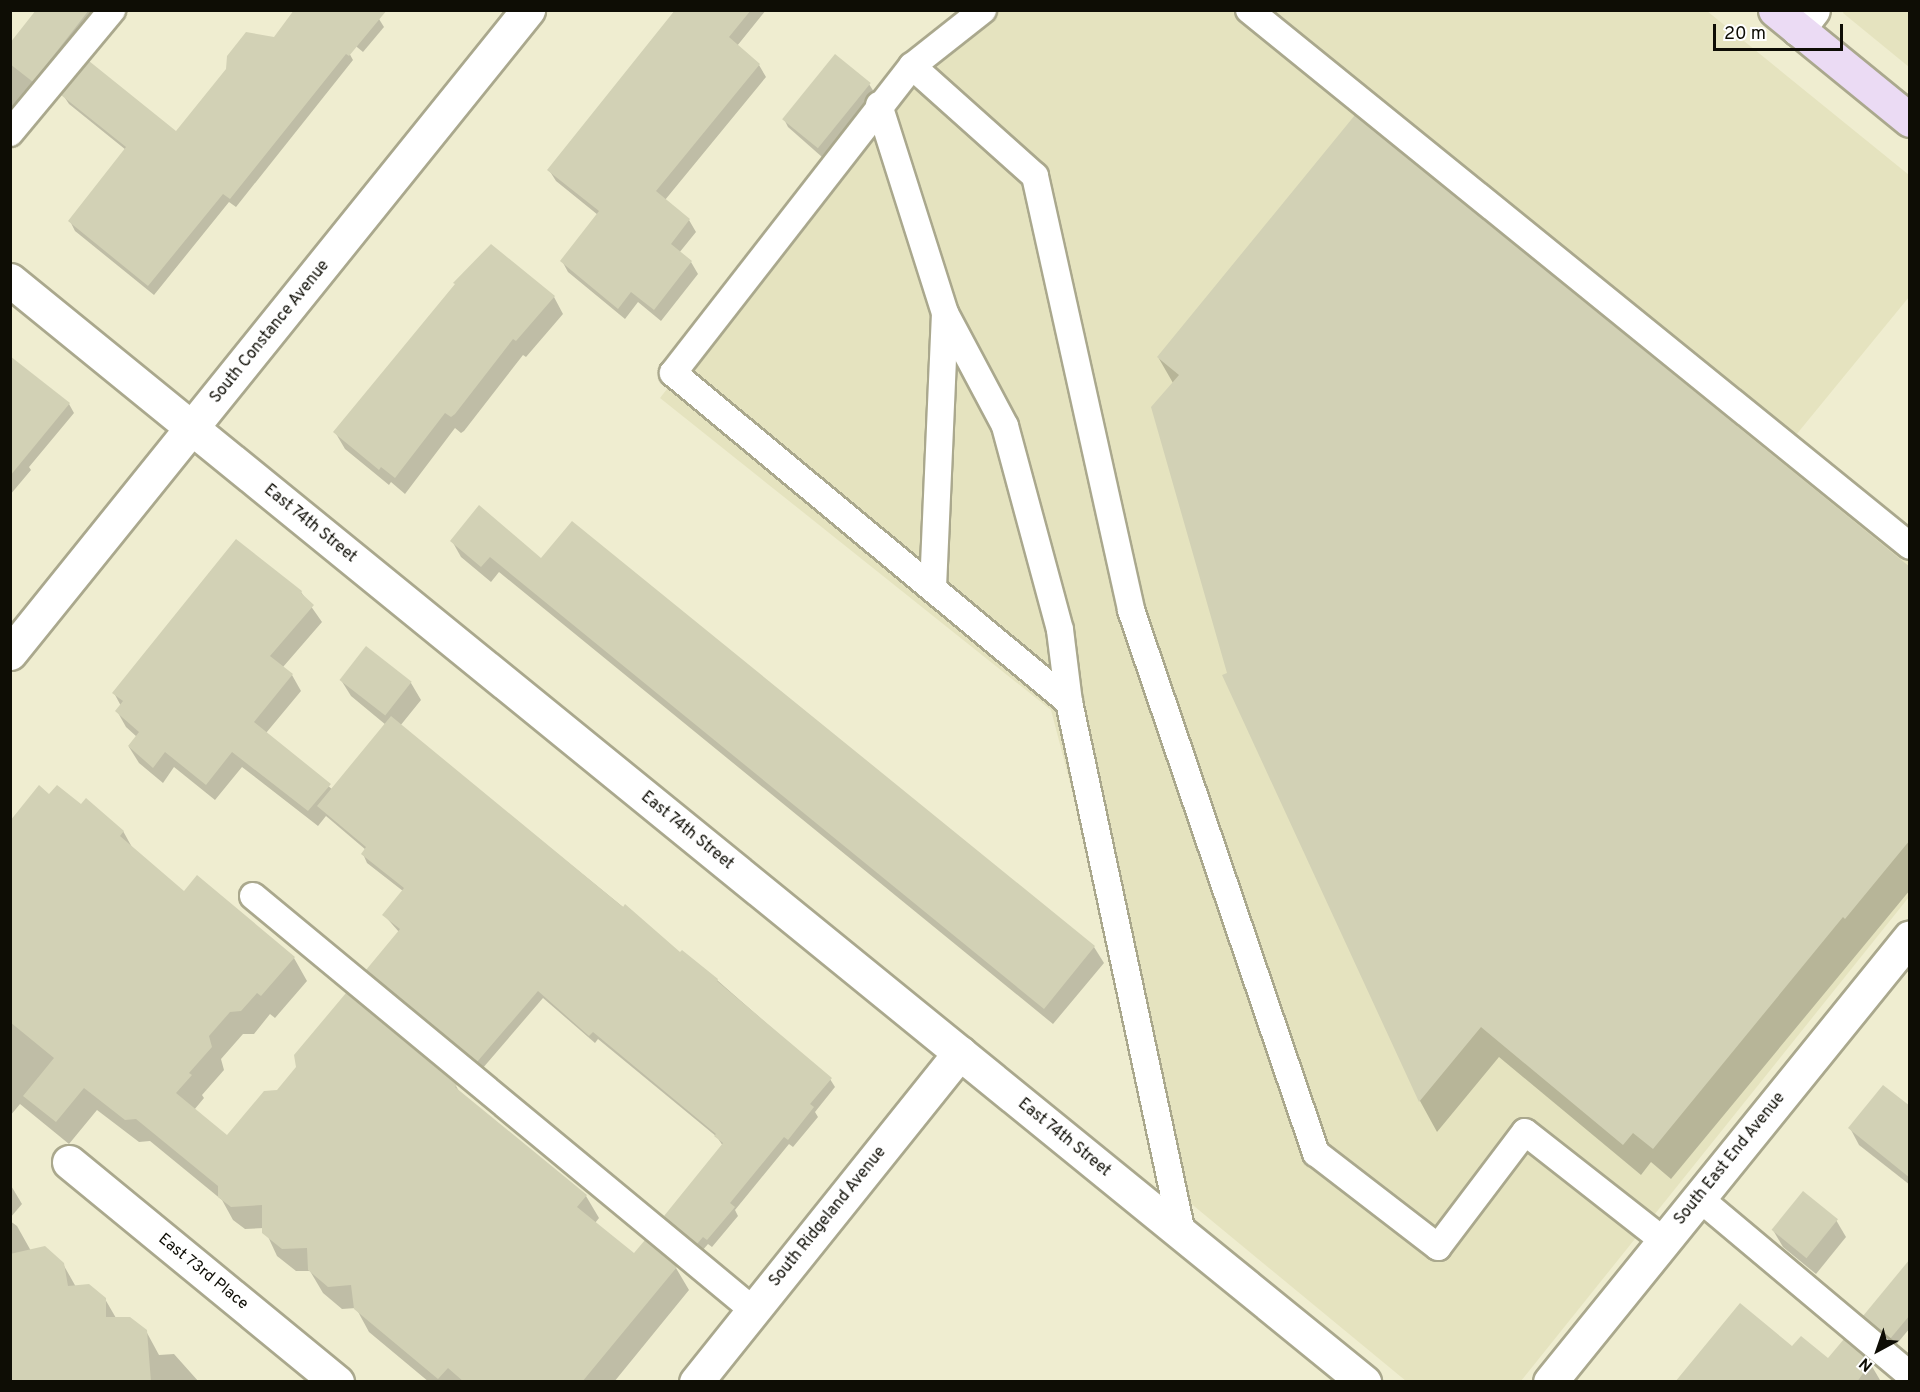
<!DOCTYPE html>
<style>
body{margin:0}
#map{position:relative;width:1920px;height:1392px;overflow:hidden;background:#efedd0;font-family:Overpass,sans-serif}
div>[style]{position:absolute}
.built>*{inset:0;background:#e5e3bf}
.shadow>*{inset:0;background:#0003}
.building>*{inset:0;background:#d2d1b5;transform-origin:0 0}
.roads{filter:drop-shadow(2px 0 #aaa88d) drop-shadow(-2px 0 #aaa88d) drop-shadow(0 2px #aaa88d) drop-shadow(0 -2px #aaa88d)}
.lane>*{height:26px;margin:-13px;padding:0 13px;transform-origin:13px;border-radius:13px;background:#fff}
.street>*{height:33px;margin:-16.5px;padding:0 16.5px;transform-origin:16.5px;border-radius:16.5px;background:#fff}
.secondary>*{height:33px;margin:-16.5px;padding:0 16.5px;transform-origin:16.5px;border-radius:16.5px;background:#ebdbf4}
span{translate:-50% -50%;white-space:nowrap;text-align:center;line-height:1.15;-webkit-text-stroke:4.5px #fff;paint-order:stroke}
.street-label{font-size:16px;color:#0e0d05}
.frame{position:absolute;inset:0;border:12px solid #0e0d05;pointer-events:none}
.north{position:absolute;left:1848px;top:1320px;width:60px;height:60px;-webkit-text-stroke:4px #fff;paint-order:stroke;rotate:220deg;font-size:16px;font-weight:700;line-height:24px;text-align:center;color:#0e0d05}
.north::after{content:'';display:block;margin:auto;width:21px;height:27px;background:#0e0d05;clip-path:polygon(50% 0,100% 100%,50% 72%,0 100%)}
.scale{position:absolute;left:1713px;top:24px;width:130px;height:27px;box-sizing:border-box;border:3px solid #0e0d05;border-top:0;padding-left:8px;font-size:18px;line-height:21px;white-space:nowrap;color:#0e0d05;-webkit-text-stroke:4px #fff;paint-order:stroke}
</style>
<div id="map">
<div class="built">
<div style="clip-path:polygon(962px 11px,1707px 11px,1909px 175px,1909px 297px,1787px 446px,1909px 546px,1909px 897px,1521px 1381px,1406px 1381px,1177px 1192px,1051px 710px,660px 398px)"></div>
<div style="clip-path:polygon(1844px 11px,1909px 11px,1909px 67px,1843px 13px)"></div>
</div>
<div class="shadow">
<div style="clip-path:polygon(38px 10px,99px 10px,10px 125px,10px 45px)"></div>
<div style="clip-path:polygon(312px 10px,379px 19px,384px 27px,363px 52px)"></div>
<div style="clip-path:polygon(676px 10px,766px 10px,737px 46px,759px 65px,766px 77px,665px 200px,689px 220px,696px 232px,679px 253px,691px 262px,698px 274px,661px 321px,638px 302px,625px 319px,568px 272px,562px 261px,598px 215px,556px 181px,549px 170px)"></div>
<div style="clip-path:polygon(348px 51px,353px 60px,236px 207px,229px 202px,154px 295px,75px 231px,70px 221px,126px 150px,69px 104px,63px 95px,176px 133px)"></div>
<div style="clip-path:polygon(869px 84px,874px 92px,822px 157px,788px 127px,784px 119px)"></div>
<div style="clip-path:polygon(456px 285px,554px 297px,563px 314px,526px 357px,523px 355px,464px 431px,461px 433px,455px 428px,405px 494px,391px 482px,389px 485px,345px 449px,335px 432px)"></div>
<div style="clip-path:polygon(1158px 357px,1910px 568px,1910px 890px,1671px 1179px,1651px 1162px,1641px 1175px,1499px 1057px,1437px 1132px,1420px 1101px,1224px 676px,1229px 674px,1173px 383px)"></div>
<div style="clip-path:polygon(10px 362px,69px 404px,74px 413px,29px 467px,31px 470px,10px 495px)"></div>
<div style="clip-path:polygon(452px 541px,542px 560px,1094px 947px,1104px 963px,1053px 1024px,499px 572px,491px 582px,461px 557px)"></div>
<div style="clip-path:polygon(301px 592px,322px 622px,283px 667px,292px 675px,301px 691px,266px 733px,333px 790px,386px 725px,351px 696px,341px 680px,366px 649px,411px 683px,421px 700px,400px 726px,681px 954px,717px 980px,830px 1079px,835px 1087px,815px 1112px,818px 1117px,793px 1147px,789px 1144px,735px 1210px,738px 1216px,712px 1247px,708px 1244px,702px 1251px,670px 1225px,665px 1217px,723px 1146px,717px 1137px,598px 1039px,595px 1043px,543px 998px,482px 1069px,372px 978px,368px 970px,399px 932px,384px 915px,403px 891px,367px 863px,363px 854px,366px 850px,326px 816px,318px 826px,242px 767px,215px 800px,174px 767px,163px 783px,139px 763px,129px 747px,137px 737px,126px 727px,117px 711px,121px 706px,114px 693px)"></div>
<div style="clip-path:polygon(50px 796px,82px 806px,123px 831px,133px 849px,184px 893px,198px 877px,294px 958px,307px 981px,275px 1018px,270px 1014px,254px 1034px,243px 1034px,221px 1059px,224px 1070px,202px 1095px,204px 1098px,194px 1110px,227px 1138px,456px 1086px,461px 1095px,586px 1196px,599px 1218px,595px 1223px,634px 1255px,645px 1242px,676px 1268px,689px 1290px,614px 1382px,429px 1382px,369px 1332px,356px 1308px,342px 1309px,323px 1293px,310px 1271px,296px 1271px,277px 1256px,264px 1228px,245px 1229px,233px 1220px,222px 1200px,150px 1141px,139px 1142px,97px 1110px,69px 1144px,20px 1104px,10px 1116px,10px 823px)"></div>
<div style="clip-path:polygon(1910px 1108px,1910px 1185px,1859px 1145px,1850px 1128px)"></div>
<div style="clip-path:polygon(10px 1184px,22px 1204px,10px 1218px)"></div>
<div style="clip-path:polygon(1836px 1220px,1846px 1237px,1816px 1274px,1783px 1247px,1773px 1230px)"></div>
<div style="clip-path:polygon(10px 1221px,17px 1226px,31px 1251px,63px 1264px,76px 1287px,105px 1299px,116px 1318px,146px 1331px,159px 1355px,174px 1354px,199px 1382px,10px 1382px)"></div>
<div style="clip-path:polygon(1910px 1284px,1910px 1328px,1895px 1346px,1869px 1324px,1865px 1316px)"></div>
<div style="clip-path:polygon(1793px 1348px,1828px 1360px,1870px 1363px,1880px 1380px,1677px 1382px)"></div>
</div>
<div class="building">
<div style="clip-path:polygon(36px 10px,89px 10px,33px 82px,10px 64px,10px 43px)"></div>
<div style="clip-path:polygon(294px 10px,387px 10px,349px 56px,346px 54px,230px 199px,223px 194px,148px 286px,68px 221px,126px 147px,61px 95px,89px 61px,176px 131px,226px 69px,227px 56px,246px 32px,274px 37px)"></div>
<div style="clip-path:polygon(675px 10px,751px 10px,729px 37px,760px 64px,656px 191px,690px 219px,671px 244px,692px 261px,654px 310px,631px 292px,618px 309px,560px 261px,599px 211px,547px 170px)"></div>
<div style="left:835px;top:54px;width:46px;height:84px;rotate:39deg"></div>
<div style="clip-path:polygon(1355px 115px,1910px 567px,1910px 840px,1845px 919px,1843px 917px,1653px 1149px,1633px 1133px,1623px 1145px,1481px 1027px,1419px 1102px,1222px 675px,1227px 673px,1151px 407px,1179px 375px,1157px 357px)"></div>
<div style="clip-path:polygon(491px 244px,555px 296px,516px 341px,513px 339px,455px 414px,451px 417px,445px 413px,395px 478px,381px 467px,379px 470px,333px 432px,455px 284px,453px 283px)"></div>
<div style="clip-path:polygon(10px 356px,70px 403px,10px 476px)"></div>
<div style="clip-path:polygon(479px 505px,541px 558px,572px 521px,1095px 946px,1044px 1009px,490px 557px,481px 567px,450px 541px)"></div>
<div style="clip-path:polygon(236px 539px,302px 591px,301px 593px,314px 605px,270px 656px,293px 674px,254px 722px,331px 784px,308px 811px,232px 752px,206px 785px,165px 752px,153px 768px,128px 746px,139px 732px,115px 711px,123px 701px,112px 693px)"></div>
<div style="left:366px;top:646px;width:58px;height:43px;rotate:38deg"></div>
<div style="clip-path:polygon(391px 716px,623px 907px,625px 904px,680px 952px,682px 950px,718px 979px,717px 981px,832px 1078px,810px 1104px,814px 1107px,788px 1140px,784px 1137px,730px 1203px,735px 1207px,707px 1240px,703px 1237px,697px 1244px,664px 1216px,723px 1143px,714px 1136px,716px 1134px,593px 1032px,589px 1036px,538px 991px,477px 1062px,366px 970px,400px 929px,382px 915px,404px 888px,361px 854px,366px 847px,317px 806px)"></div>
<div style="clip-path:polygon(39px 785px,49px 794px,57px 785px,81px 804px,86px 798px,124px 831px,120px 836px,184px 891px,197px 875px,295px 957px,261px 996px,257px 993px,241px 1011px,230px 1012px,209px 1036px,212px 1047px,189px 1073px,192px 1075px,176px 1093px,227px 1135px,264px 1091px,277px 1090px,296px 1067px,294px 1055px,346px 993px,457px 1085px,455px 1087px,587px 1195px,577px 1207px,634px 1253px,645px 1240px,677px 1267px,582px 1382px,464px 1382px,448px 1368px,438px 1379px,354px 1309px,351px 1285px,328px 1287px,308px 1270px,307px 1248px,282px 1249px,262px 1233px,262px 1205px,231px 1207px,218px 1197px,218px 1186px,136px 1119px,125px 1120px,84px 1088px,56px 1122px,23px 1096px,54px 1058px,10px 1022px,10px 821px)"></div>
<div style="clip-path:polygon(1883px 1085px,1910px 1106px,1910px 1178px,1848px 1128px)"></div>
<div style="left:1803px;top:1191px;width:45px;height:50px;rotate:39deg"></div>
<div style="clip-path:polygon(45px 1246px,64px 1263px,68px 1286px,89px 1284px,106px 1298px,106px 1317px,130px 1317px,147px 1330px,151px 1382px,10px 1382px,10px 1254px)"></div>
<div style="clip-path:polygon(1910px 1259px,1910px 1315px,1890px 1339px,1863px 1316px)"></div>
<div style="clip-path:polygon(1740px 1303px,1792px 1346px,1801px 1336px,1828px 1358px,1844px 1339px,1871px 1362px,1857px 1382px,1675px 1382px)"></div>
</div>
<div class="roads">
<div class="lane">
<div style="left:983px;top:10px;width:90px;rotate:141.7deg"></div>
<div style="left:912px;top:66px;width:389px;rotate:127.9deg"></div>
<div style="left:673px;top:373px;width:515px;rotate:39.72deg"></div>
<div style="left:1249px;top:10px;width:851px;rotate:39.04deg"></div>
<div style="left:912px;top:66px;width:165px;rotate:41.8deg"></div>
<div style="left:1035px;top:176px;width:444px;rotate:77.5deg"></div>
<div style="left:1131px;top:610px;width:574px;rotate:71.19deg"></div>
<div style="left:1316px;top:1153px;width:154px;rotate:37.6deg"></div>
<div style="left:1438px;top:1247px;width:144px;rotate:-52.9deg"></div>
<div style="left:1525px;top:1132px;width:177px;rotate:38.1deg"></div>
<div style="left:879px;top:105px;width:218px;rotate:72.4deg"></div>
<div style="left:945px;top:313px;width:276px;rotate:92.5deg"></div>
<div style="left:10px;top:133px;width:160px;rotate:-50.3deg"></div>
<div style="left:945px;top:313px;width:128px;rotate:62deg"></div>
<div style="left:1005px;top:426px;width:211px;rotate:74.9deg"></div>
<div style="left:1060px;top:630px;width:73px;rotate:82.9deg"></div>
<div style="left:1069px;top:702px;width:543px;rotate:77.99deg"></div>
<div style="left:253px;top:896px;width:649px;rotate:39.62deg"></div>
<div style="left:1699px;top:1198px;width:275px;rotate:40deg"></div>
</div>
<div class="street">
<div style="left:1798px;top:29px;width:24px;rotate:-52deg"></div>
<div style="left:10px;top:280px;width:1746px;rotate:39.14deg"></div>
<div style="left:10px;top:653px;width:826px;rotate:-51.15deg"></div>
<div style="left:69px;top:1162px;width:347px;rotate:39.4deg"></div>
<div style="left:696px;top:1382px;width:422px;rotate:-51.3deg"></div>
<div style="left:1550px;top:1382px;width:572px;rotate:-51.03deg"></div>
</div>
<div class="secondary">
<div style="left:1775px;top:10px;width:174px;rotate:39.2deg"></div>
</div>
</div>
<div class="street-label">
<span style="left:270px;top:332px;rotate:-51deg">South Constance Avenue</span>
<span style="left:310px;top:524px;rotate:39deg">East 74th Street</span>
<span style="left:687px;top:831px;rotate:39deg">East 74th Street</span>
<span style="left:1064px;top:1138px;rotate:39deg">East 74th Street</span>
<span style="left:1730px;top:1159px;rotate:-51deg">South East End Avenue</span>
<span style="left:828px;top:1217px;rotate:-51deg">South Ridgeland Avenue</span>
<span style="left:203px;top:1272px;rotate:39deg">East 73rd Place</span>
</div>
<div class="frame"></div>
<div class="north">N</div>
<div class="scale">20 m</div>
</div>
